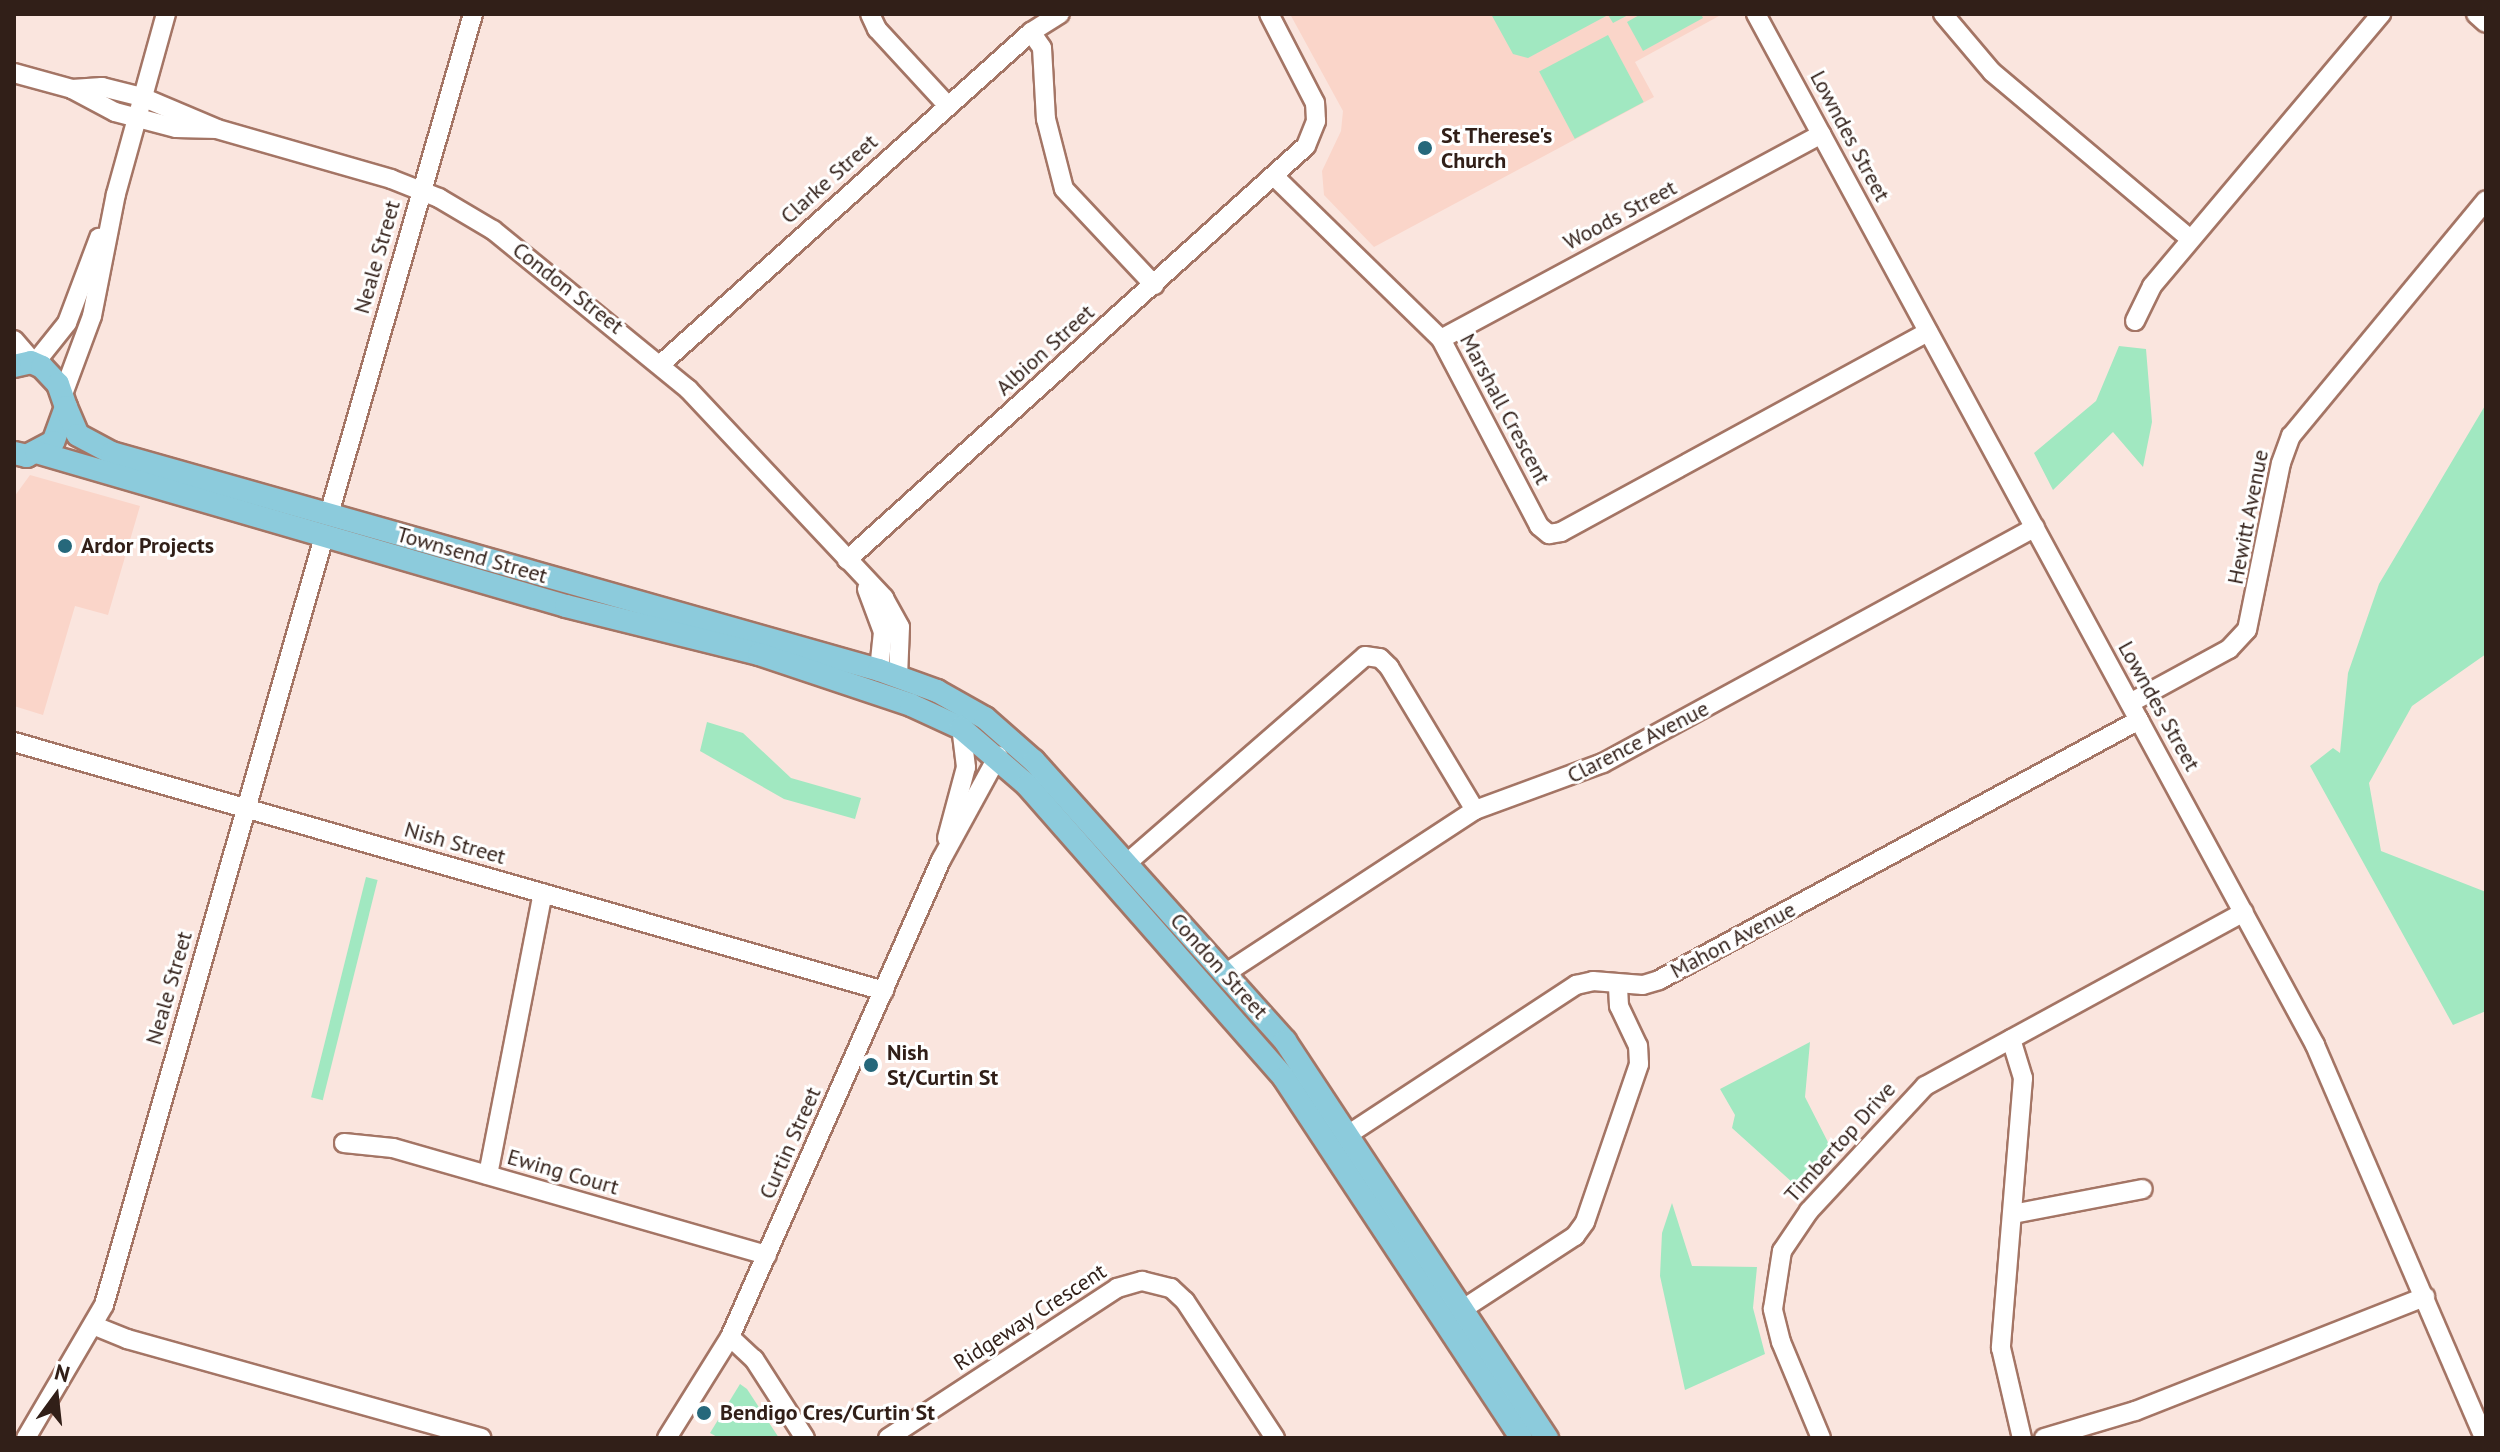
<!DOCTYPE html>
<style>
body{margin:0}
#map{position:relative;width:2500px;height:1452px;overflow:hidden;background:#fae5de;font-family:"PT Sans",sans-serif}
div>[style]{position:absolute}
.built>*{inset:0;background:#fad5c9}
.green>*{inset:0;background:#a1e8c1;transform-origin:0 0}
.roads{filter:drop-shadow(2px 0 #a47565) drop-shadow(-2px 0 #a47565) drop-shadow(0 2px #a47565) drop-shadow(0 -2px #a47565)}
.minor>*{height:18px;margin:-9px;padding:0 9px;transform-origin:9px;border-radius:9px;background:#fff}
.major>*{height:22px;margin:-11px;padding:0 11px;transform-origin:11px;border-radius:11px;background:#8ccbdc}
.dots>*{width:22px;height:22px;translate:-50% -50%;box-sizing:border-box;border:4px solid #fff;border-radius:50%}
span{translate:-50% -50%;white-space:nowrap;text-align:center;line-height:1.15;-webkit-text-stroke:6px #fff;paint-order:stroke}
.poi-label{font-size:22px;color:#311f18;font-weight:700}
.left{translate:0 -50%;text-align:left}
.street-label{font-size:22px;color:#311f18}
.frame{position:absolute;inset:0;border:16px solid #311f18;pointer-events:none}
.north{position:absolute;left:16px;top:1356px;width:80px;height:80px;-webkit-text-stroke:6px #fff;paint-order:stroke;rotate:15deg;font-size:22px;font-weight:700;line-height:32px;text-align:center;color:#311f18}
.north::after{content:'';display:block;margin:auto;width:28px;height:36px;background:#311f18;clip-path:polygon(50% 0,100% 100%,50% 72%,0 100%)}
</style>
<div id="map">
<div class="built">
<div style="clip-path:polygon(1290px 14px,1717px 14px,1719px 16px,1635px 62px,1654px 97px,1374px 247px,1324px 195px,1322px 171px,1341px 131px,1343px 111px)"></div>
<div style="clip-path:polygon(30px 475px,140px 506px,108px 615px,75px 606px,43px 715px,14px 706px,14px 497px)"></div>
</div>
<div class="green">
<div style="clip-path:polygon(1491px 14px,1630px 14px,1613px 23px,1608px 15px,1528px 58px,1513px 54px)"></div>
<div style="clip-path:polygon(1641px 14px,1701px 14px,1703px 18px,1643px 51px,1627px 22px)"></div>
<div style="left:1608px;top:35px;width:76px;height:78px;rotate:62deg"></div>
<div style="clip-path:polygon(2119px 346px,2146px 349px,2152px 422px,2143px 467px,2113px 432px,2053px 490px,2034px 453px,2096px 401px)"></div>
<div style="clip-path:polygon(2486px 404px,2486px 654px,2412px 706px,2369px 783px,2381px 851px,2486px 892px,2486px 1011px,2453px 1025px,2310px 766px,2333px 748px,2340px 753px,2348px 673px,2379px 584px)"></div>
<div style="clip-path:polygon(707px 722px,743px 733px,791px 778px,861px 798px,855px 819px,784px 799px,700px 751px)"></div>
<div style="left:366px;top:877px;width:12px;height:227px;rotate:14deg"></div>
<div style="clip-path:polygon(1810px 1042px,1805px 1097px,1834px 1154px,1802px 1191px,1732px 1128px,1735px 1115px,1720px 1089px)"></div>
<div style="clip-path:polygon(1672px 1203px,1692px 1266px,1757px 1267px,1753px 1308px,1765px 1354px,1685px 1390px,1660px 1276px,1662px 1233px)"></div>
<div style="clip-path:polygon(740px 1384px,747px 1389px,779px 1438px,719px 1438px,710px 1433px)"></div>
</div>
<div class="roads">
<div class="minor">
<div style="left:870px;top:14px;width:17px;rotate:65deg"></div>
<div style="left:877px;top:29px;width:105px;rotate:47.3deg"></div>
<div style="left:1756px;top:14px;width:1173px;rotate:61.53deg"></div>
<div style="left:2315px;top:1045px;width:428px;rotate:66.7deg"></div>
<div style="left:1943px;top:14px;width:76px;rotate:49.8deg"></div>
<div style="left:1992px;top:72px;width:259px;rotate:40.1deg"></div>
<div style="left:2476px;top:14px;width:13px;rotate:42deg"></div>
<div style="left:1031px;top:32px;width:19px;rotate:55deg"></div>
<div style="left:1042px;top:48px;width:71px;rotate:86.8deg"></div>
<div style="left:1046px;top:119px;width:72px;rotate:75.6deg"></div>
<div style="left:1064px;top:189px;width:132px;rotate:46.8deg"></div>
<div style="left:14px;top:73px;width:60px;rotate:15.4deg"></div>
<div style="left:72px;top:89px;width:49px;rotate:28.1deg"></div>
<div style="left:115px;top:112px;width:63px;rotate:14.7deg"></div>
<div style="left:176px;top:128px;width:41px;rotate:1.4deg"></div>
<div style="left:217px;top:129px;width:181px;rotate:16deg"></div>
<div style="left:391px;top:179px;width:52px;rotate:21.6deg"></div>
<div style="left:439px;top:198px;width:63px;rotate:30.7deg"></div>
<div style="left:493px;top:230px;width:252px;rotate:39.2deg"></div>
<div style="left:688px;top:389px;width:287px;rotate:46.8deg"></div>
<div style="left:884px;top:598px;width:33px;rotate:61deg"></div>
<div style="left:900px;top:627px;width:49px;rotate:92.3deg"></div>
<div style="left:72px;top:89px;width:30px;rotate:-4deg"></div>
<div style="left:102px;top:87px;width:41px;rotate:14deg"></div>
<div style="left:142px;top:97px;width:79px;rotate:23deg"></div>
<div style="left:1275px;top:177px;width:232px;rotate:44.3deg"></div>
<div style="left:1441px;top:339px;width:211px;rotate:62.3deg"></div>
<div style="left:1539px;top:526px;width:13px;rotate:39deg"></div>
<div style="left:1549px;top:534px;width:12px;rotate:-9deg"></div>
<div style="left:1561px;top:532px;width:418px;rotate:-28.6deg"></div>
<div style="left:2135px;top:321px;width:39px;rotate:-64deg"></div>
<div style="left:2152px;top:286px;width:356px;rotate:-49.9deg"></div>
<div style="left:1441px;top:339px;width:432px;rotate:-28.3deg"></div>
<div style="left:14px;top:340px;width:29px;rotate:49deg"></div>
<div style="left:35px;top:363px;width:51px;rotate:-51.3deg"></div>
<div style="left:67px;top:323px;width:91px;rotate:-69.4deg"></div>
<div style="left:661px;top:364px;width:497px;rotate:-41.9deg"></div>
<div style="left:1031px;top:32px;width:34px;rotate:-32deg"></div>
<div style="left:63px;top:394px;width:83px;rotate:-69.6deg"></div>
<div style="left:92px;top:316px;width:124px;rotate:-78.9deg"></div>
<div style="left:116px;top:194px;width:187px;rotate:-74.5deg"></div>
<div style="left:329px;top:514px;width:520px;rotate:-73.93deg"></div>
<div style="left:847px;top:560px;width:618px;rotate:-42.05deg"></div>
<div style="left:1306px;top:146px;width:27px;rotate:-68deg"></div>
<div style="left:1316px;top:121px;width:18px;rotate:-93deg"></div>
<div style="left:1315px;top:103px;width:100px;rotate:-117.3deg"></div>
<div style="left:867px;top:589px;width:46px;rotate:69.6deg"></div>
<div style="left:883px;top:632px;width:38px;rotate:96deg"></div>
<div style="left:2130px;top:703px;width:113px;rotate:-28.6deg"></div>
<div style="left:2229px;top:649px;width:26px;rotate:-47deg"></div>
<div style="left:2247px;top:630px;width:170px;rotate:-78.5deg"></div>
<div style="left:2281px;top:463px;width:29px;rotate:-70deg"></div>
<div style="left:2291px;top:436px;width:306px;rotate:-50.4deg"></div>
<div style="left:14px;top:742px;width:905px;rotate:15.97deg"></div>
<div style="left:947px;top:838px;width:73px;rotate:-75deg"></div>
<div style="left:966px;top:767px;width:39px;rotate:-97deg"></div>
<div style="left:1127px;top:863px;width:315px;rotate:-41deg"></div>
<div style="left:1365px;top:656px;width:15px;rotate:8deg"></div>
<div style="left:1380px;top:658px;width:13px;rotate:45deg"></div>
<div style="left:1389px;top:667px;width:167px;rotate:59deg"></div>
<div style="left:1226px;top:973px;width:298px;rotate:-33.2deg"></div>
<div style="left:1475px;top:810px;width:136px;rotate:-20.2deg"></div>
<div style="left:1603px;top:763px;width:492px;rotate:-28.6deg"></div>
<div style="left:2011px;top:1039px;width:41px;rotate:72.9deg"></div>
<div style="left:2023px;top:1078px;width:271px;rotate:94.7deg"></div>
<div style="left:2001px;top:1348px;width:92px;rotate:76.9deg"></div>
<div style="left:1349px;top:1134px;width:272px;rotate:-33.3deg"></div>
<div style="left:1576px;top:985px;width:17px;rotate:-13deg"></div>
<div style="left:1593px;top:981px;width:50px;rotate:4.6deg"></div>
<div style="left:1643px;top:985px;width:17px;rotate:-17deg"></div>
<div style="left:1659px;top:980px;width:546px;rotate:-28.44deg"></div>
<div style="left:344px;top:1143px;width:49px;rotate:5.8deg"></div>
<div style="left:393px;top:1148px;width:389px;rotate:16deg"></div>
<div style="left:488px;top:1175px;width:287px;rotate:-79deg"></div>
<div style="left:2013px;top:1214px;width:132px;rotate:-10.9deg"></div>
<div style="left:1463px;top:1309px;width:134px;rotate:-33.1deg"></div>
<div style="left:1575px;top:1236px;width:17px;rotate:-54deg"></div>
<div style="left:1585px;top:1222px;width:167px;rotate:-71.1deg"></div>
<div style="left:1639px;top:1064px;width:18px;rotate:-93deg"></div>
<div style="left:1638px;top:1046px;width:44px;rotate:-115.4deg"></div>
<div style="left:1619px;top:1006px;width:22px;rotate:-93deg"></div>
<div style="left:95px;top:1326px;width:35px;rotate:22deg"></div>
<div style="left:127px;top:1339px;width:368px;rotate:15.6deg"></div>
<div style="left:730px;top:1337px;width:33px;rotate:43deg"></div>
<div style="left:754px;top:1359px;width:94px;rotate:57.2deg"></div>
<div style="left:26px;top:1438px;width:154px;rotate:-59.6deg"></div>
<div style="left:104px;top:1305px;width:799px;rotate:-74.02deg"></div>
<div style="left:667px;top:1438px;width:119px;rotate:-58deg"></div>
<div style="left:730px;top:1337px;width:522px;rotate:-66.14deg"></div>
<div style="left:941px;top:860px;width:119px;rotate:-61.3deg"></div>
<div style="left:888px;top:1438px;width:274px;rotate:-33.2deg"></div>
<div style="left:1117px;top:1288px;width:26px;rotate:-16deg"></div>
<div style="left:1142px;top:1281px;width:30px;rotate:14deg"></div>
<div style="left:1171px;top:1288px;width:19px;rotate:43deg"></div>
<div style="left:1185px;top:1301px;width:164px;rotate:56.7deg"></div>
<div style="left:1821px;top:1438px;width:104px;rotate:-112.6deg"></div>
<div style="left:1781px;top:1342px;width:34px;rotate:-104deg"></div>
<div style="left:1773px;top:1309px;width:59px;rotate:-81.2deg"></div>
<div style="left:1782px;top:1251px;width:48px;rotate:-56deg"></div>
<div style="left:1809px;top:1211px;width:171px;rotate:-47.1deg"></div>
<div style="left:1925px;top:1086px;width:363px;rotate:-28.6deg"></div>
<div style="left:2044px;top:1438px;width:95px;rotate:-16.5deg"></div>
<div style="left:2135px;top:1411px;width:312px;rotate:-21.5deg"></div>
</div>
<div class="major">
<div style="left:14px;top:366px;width:17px;rotate:-13deg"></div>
<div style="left:31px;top:362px;width:12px;rotate:24deg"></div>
<div style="left:42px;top:367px;width:23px;rotate:47deg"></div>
<div style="left:58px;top:384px;width:24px;rotate:71deg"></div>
<div style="left:66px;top:407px;width:37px;rotate:110deg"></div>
<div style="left:53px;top:442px;width:30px;rotate:152deg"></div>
<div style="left:27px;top:456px;width:13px;rotate:-167deg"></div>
<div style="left:66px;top:407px;width:30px;rotate:67deg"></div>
<div style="left:78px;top:435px;width:38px;rotate:28deg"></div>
<div style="left:112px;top:453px;width:797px;rotate:15.8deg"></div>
<div style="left:879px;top:670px;width:62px;rotate:19.9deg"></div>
<div style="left:937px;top:691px;width:55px;rotate:29.4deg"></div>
<div style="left:985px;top:718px;width:65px;rotate:41.3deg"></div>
<div style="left:1034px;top:761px;width:376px;rotate:48.1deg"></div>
<div style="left:1285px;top:1041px;width:476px;rotate:56.6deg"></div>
<div style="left:36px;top:452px;width:552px;rotate:16.2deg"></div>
<div style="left:566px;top:606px;width:199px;rotate:14deg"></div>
<div style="left:759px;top:654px;width:160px;rotate:18.5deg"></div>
<div style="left:911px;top:705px;width:55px;rotate:24.7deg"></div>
<div style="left:961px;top:728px;width:87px;rotate:40.8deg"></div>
<div style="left:1027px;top:785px;width:390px;rotate:48.7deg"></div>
<div style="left:1284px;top:1078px;width:431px;rotate:56.6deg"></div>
</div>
</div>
<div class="dots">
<div style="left:1425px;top:148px;background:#26687b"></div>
<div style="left:65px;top:546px;background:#26687b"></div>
<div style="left:871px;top:1065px;background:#26687b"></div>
<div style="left:704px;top:1413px;background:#26687b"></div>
</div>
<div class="poi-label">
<span class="left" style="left:1441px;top:148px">St Therese's<br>Church</span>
<span class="left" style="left:81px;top:546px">Ardor Projects</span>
<span class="left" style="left:887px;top:1065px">Nish<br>St/Curtin St</span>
<span class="left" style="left:720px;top:1413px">Bendigo Cres/Curtin St</span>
</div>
<div class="street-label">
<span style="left:1850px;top:136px;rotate:62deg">Lowndes Street</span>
<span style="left:829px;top:179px;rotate:-42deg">Clarke Street</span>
<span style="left:1620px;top:215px;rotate:-28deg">Woods Street</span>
<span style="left:377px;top:257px;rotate:-74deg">Neale Street</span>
<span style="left:568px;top:288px;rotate:38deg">Condon Street</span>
<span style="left:1045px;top:350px;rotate:-42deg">Albion Street</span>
<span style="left:1505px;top:409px;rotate:62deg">Marshall Crescent</span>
<span style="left:2248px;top:517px;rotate:-79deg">Hewitt Avenue</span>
<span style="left:472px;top:555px;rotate:16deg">Townsend Street</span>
<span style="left:2159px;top:706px;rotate:61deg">Lowndes Street</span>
<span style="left:1638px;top:742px;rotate:-27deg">Clarence Avenue</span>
<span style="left:455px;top:843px;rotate:16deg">Nish Street</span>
<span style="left:1733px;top:940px;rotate:-28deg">Mahon Avenue</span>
<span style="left:1219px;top:966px;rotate:48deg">Condon Street</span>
<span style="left:169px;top:988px;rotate:-74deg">Neale Street</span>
<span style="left:1840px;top:1142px;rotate:-48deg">Timbertop Drive</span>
<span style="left:790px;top:1143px;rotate:-66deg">Curtin Street</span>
<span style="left:563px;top:1172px;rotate:16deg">Ewing Court</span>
<span style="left:1030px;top:1317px;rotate:-33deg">Ridgeway Crescent</span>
</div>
<div class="frame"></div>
<div class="north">N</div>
</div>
